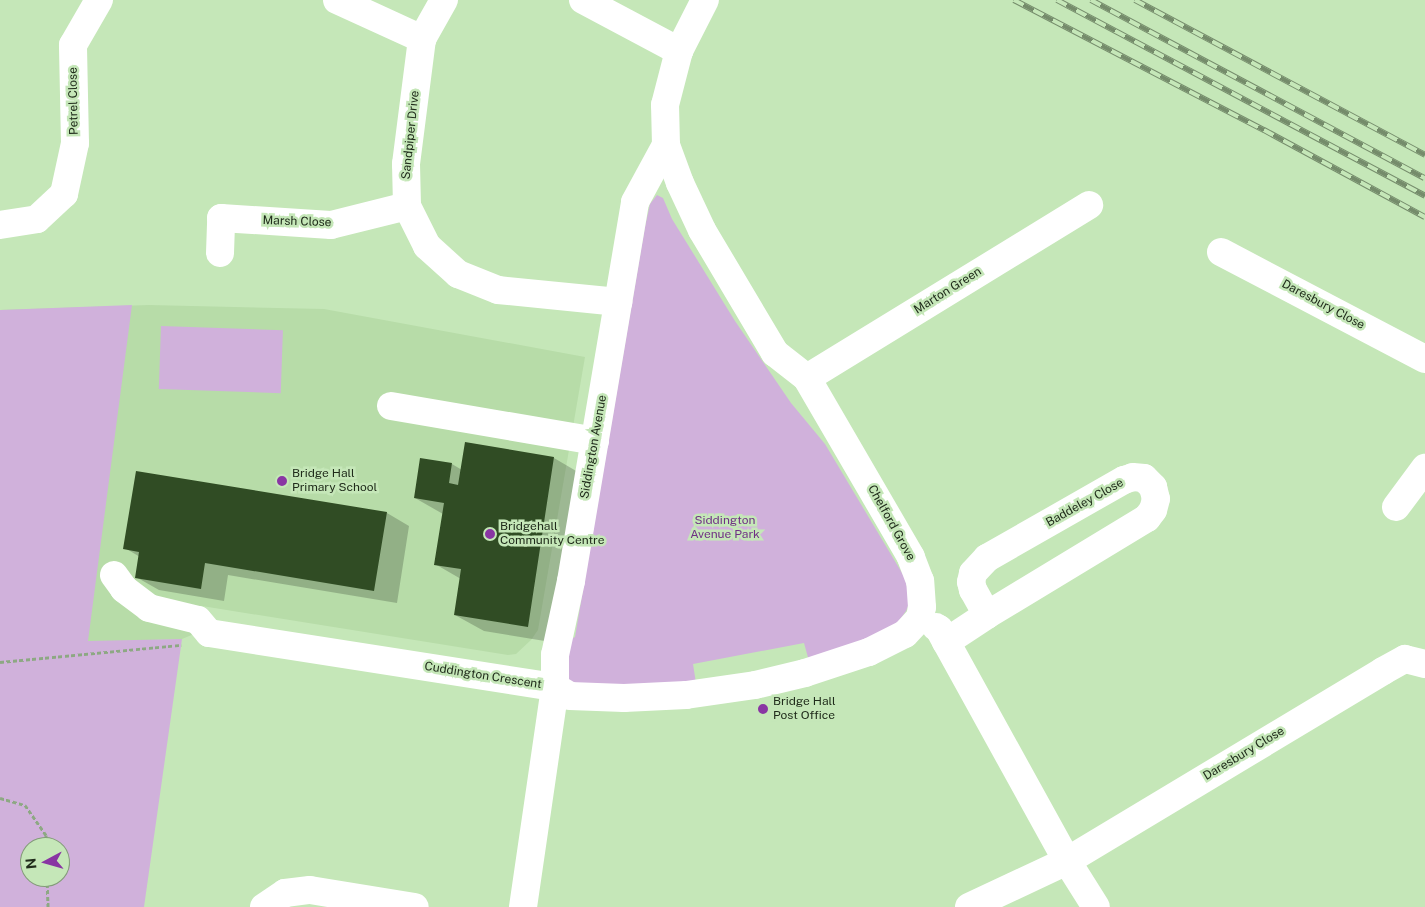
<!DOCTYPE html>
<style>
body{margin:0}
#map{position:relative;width:1425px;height:907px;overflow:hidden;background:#c5e7b8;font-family:"Public Sans",sans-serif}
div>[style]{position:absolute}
.built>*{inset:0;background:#b7dca8}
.green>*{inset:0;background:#d0b1db;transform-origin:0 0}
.shadow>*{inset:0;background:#0003}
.building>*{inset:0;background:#304c24}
.path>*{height:3px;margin-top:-1.5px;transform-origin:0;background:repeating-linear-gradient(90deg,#8da883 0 4px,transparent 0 6.5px)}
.minor>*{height:28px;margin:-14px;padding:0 14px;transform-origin:14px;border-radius:14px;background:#fff}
.rail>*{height:5.5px;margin-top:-2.75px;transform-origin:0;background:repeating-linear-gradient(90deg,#c5e7b8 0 11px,#758c6b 0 22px);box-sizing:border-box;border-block:1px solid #758c6b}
.dots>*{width:14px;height:14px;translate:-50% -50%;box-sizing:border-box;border:2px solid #c5e7b8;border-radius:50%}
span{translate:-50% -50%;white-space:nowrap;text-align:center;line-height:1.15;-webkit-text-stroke:5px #c5e7b8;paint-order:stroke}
.street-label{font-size:12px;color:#202c1b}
.poi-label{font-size:12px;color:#202c1b}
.left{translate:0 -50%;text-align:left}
.park-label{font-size:12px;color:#6f3084}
.north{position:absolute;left:20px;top:837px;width:50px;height:50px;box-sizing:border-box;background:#c5e7b8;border:1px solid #839c79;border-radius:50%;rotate:264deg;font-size:14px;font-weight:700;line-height:20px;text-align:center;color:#202c1b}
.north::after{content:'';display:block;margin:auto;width:18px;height:22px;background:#8935a3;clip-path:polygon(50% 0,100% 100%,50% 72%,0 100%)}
</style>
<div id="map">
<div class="built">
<div style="clip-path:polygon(149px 305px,324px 309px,585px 357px,538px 630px,531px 640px,516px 654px,508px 655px,202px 606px,194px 634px,182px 639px,88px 642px,0 310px)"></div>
</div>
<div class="green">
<div style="clip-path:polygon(657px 195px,663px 198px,672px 219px,735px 321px,791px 403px,825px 444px,905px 578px,910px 601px,906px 611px,894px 628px,809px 661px,804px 643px,693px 664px,696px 683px,607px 690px,566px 681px,567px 641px,575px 637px,645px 227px,650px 204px)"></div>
<div style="clip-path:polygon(evenodd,132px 305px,88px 641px,182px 639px,144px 907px,0 907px,0 310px,132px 305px,30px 847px,60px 847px,60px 877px,30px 877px,30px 847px)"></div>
<div style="left:161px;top:326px;width:122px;height:63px;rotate:2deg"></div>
</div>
<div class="shadow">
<div style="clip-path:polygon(466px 444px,554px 458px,583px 475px,557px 643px,484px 631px,455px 615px,461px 579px,435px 564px,443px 514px,415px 498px,452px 464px,462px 470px)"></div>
<div style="clip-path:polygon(387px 513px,409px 526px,397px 603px,228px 575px,224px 601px,159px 590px,136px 577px,140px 557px,125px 548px)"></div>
</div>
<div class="building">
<div style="clip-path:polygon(465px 442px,554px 457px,528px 627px,454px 615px,461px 569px,434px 565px,444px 503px,414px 498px,420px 458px,452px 463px,449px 483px,458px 485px)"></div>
<div style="clip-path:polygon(136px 471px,387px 512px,374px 591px,205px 563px,201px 589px,135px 578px,139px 552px,123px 549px)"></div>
</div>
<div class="path">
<div style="left:0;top:662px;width:182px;rotate:-5.4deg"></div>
<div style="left:0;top:798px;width:26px;rotate:16deg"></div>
<div style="left:25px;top:805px;width:37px;rotate:55deg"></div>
<div style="left:46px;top:835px;width:12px;rotate:90deg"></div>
<div style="left:47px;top:877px;width:30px;rotate:88deg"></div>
</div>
<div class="minor">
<div style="left:337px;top:0;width:94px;rotate:24.6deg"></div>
<div style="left:444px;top:0;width:45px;rotate:119.4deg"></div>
<div style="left:422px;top:39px;width:126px;rotate:97.3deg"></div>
<div style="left:406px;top:164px;width:42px;rotate:88.6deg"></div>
<div style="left:407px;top:206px;width:45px;rotate:63.4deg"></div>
<div style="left:427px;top:246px;width:42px;rotate:42.1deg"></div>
<div style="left:458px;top:274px;width:43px;rotate:21.8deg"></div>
<div style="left:498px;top:290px;width:121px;rotate:5.7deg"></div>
<div style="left:583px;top:0;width:109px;rotate:28deg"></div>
<div style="left:0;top:225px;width:37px;rotate:-9deg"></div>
<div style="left:37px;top:219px;width:37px;rotate:-43deg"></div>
<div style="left:64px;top:194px;width:52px;rotate:-77.8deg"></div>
<div style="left:75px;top:143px;width:98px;rotate:-91.2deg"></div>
<div style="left:73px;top:45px;width:52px;rotate:-60deg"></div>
<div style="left:1221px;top:252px;width:230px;rotate:27.7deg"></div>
<div style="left:220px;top:253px;width:35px;rotate:-88deg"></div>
<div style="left:221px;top:218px;width:110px;rotate:3.6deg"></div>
<div style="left:331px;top:225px;width:78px;rotate:-14deg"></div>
<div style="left:807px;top:378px;width:331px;rotate:-31.5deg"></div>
<div style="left:391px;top:406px;width:207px;rotate:9.7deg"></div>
<div style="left:1396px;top:507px;width:49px;rotate:-53.4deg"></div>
<div style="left:114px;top:575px;width:17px;rotate:54deg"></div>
<div style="left:124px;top:589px;width:31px;rotate:37deg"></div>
<div style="left:149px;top:608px;width:50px;rotate:13.8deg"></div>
<div style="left:198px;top:620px;width:17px;rotate:50deg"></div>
<div style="left:209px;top:633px;width:350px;rotate:8.9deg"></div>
<div style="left:555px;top:687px;width:17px;rotate:31deg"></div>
<div style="left:570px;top:696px;width:54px;rotate:2.1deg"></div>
<div style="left:624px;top:698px;width:62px;rotate:-2.8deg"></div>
<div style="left:686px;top:695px;width:70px;rotate:-8.2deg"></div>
<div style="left:755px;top:685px;width:51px;rotate:-13.5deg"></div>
<div style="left:805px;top:673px;width:67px;rotate:-18.2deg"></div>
<div style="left:869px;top:652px;width:40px;rotate:-26.6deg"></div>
<div style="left:905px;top:634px;width:22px;rotate:-47deg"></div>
<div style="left:920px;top:618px;width:11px;rotate:-80deg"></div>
<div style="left:922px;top:607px;width:26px;rotate:-94deg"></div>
<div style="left:920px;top:581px;width:26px;rotate:-111deg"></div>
<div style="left:911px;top:557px;width:207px;rotate:-120.2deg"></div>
<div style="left:807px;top:378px;width:41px;rotate:-142deg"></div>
<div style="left:775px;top:353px;width:143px;rotate:-120.7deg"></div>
<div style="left:702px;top:230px;width:52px;rotate:-115.1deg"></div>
<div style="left:680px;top:183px;width:40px;rotate:-110.2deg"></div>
<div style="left:936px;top:627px;width:4px;rotate:34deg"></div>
<div style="left:939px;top:629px;width:265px;rotate:61.1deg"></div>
<div style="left:1067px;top:861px;width:54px;rotate:57.8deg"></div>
<div style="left:946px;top:642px;width:49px;rotate:-33.4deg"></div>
<div style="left:987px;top:615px;width:29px;rotate:-119deg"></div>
<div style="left:973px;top:590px;width:8px;rotate:-104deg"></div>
<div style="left:971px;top:582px;width:9px;rotate:-77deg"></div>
<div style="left:973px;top:573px;width:21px;rotate:-47deg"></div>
<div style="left:987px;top:558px;width:158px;rotate:-29.7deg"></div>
<div style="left:1124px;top:480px;width:9px;rotate:-18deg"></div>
<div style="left:1133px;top:477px;width:11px;rotate:5deg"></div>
<div style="left:1144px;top:478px;width:13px;rotate:45deg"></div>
<div style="left:1153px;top:487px;width:12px;rotate:76deg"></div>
<div style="left:1156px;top:499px;width:11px;rotate:105deg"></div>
<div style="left:1153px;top:510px;width:10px;rotate:127deg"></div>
<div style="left:1147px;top:518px;width:187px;rotate:148.8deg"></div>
<div style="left:264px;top:907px;width:25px;rotate:-34deg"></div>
<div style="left:285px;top:893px;width:25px;rotate:-7deg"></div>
<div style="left:310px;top:890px;width:106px;rotate:9.2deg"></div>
<div style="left:523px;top:907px;width:222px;rotate:-81.7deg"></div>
<div style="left:555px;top:687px;width:32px;rotate:-90deg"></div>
<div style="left:555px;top:655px;width:76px;rotate:-77.8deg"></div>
<div style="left:571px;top:581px;width:384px;rotate:-80.4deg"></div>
<div style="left:635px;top:202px;width:65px;rotate:-61.5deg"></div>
<div style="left:666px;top:145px;width:40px;rotate:-91.4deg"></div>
<div style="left:665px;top:105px;width:56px;rotate:-75.5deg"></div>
<div style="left:679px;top:51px;width:57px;rotate:-63deg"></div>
<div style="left:969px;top:907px;width:108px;rotate:-25.1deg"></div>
<div style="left:1067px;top:861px;width:369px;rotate:-31deg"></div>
<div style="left:1383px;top:671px;width:25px;rotate:-29deg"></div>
<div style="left:1405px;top:659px;width:21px;rotate:14deg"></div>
</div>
<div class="rail">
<div style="left:1014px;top:0;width:282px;rotate:27.5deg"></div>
<div style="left:1264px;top:130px;width:183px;rotate:28.4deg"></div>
<div style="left:1057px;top:0;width:417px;rotate:28deg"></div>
<div style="left:1091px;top:0;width:378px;rotate:28.1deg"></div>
<div style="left:1135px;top:0;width:329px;rotate:28.1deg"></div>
</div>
<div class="dots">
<div style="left:282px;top:481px;background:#8935a3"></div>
<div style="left:490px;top:534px;background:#8935a3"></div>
<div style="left:763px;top:709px;background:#8935a3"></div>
</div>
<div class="street-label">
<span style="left:74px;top:101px;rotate:-91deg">Petrel Close</span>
<span style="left:411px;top:135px;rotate:-84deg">Sandpiper Drive</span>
<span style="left:297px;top:222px;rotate:2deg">Marsh Close</span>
<span style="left:948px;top:291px;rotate:-32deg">Marton Green</span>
<span style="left:1323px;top:305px;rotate:28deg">Daresbury Close</span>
<span style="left:594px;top:447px;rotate:-80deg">Siddington Avenue</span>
<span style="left:1085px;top:503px;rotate:-29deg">Baddeley Close</span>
<span style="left:891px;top:523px;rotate:61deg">Chelford Grove</span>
<span style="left:483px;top:676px;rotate:9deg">Cuddington Crescent</span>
<span style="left:1244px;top:754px;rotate:-31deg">Daresbury Close</span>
</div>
<div class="poi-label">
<span class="left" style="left:292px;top:481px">Bridge Hall<br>Primary School</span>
<span class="left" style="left:500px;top:534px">Bridgehall<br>Community Centre</span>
<span class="left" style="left:773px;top:709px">Bridge Hall<br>Post Office</span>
</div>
<div class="park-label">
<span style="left:725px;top:528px">Siddington<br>Avenue Park</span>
</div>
<div class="north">N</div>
</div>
